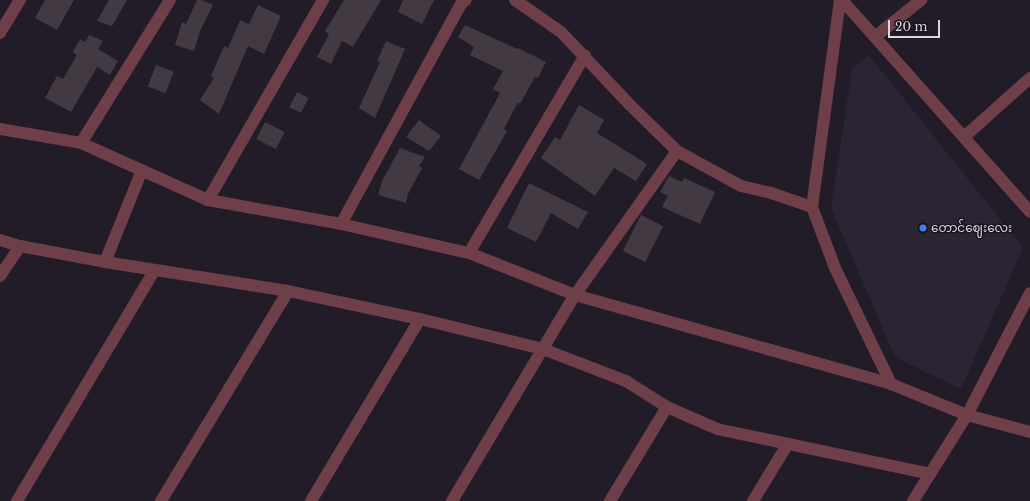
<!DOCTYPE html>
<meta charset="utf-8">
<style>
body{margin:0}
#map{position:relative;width:1030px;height:501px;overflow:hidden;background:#211c27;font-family:"Libre Baskerville","Noto Sans Myanmar",serif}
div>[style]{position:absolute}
.built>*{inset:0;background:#2b2435}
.building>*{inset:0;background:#423943;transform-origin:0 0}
.street>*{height:12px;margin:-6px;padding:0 6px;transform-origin:6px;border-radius:6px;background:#6e3f49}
.dots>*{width:11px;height:11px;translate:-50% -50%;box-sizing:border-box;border:2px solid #18131e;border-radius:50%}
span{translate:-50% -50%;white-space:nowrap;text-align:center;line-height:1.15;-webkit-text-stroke:3px #18131e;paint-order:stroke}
.poi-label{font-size:12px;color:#dad8df}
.left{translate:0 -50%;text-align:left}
.scale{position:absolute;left:888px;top:20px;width:52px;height:18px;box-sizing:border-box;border:2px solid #dad8df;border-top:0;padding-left:5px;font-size:12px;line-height:14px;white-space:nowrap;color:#dad8df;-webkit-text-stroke:3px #18131e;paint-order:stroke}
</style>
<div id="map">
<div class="built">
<div style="clip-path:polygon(869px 55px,1023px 248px,961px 389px,895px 357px,831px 208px,852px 69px)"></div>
</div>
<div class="building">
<div style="clip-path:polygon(45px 0,74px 0,57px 30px,35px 18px)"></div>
<div style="clip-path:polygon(109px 0,127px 0,112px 26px,97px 21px)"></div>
<div style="clip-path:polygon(197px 0,202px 0,213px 5px,200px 31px,194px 51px,175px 45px,182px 22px,186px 24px)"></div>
<div style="clip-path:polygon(344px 0,381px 0,353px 47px,342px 41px,331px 64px,317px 57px,329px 34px,325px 31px)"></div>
<div style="clip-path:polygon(403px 0,434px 0,422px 24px,398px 12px)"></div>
<div style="clip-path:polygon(258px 5px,281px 16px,264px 54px,248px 46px,219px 114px,200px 100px,214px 78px,211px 76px,224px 46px,228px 48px,240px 20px,249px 24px)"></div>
<div style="clip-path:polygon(465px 25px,517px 49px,518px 48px,546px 62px,538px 78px,535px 77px,520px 104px,518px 102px,504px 129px,507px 131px,479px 180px,459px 169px,500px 93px,493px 89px,503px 71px,470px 55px,474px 47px,458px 37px)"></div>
<div style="clip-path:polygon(89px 35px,103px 41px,98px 49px,118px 61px,110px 75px,97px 67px,71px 112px,45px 98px,57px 76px,63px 79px,77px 55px,73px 52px,80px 39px,85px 42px)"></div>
<div style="clip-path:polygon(386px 41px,405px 49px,375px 118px,359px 108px,380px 62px,377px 61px)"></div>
<div style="left:156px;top:65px;width:19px;height:23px;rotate:21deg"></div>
<div style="left:297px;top:92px;width:13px;height:17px;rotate:27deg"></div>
<div style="clip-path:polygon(579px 105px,604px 120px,597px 133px,647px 164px,636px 181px,614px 168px,595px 196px,541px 158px,555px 137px,560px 140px)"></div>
<div style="clip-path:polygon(419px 120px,441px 136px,429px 151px,406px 137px)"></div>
<div style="left:265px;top:122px;width:22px;height:19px;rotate:27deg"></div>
<div style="clip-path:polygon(400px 148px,425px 157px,419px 166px,422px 168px,408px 194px,406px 203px,378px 195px,382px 181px)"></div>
<div style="clip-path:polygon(669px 176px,682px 182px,684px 178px,715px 192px,700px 224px,662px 207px,668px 196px,660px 192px)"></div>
<div style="clip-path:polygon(529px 183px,588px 212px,578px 229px,551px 213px,536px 242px,507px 228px)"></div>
<div style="left:641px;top:215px;width:25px;height:40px;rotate:27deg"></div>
</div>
<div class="street">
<div style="left:515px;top:0;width:56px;rotate:34.8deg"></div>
<div style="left:561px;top:32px;width:99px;rotate:46.6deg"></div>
<div style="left:629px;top:104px;width:67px;rotate:44.4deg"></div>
<div style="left:677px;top:151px;width:73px;rotate:28.7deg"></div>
<div style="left:741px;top:186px;width:31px;rotate:13deg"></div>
<div style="left:771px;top:193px;width:43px;rotate:18.9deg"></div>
<div style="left:840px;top:0;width:209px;rotate:97.7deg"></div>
<div style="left:812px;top:207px;width:65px;rotate:69.3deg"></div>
<div style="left:835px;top:268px;width:129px;rotate:64.2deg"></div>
<div style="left:842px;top:0;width:283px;rotate:48.4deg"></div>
<div style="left:0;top:33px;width:39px;rotate:-59deg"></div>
<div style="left:876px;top:36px;width:58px;rotate:-38.7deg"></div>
<div style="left:0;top:129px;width:82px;rotate:9.8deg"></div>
<div style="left:81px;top:143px;width:139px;rotate:24.2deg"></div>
<div style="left:208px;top:200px;width:135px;rotate:10.2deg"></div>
<div style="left:341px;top:224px;width:131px;rotate:12.8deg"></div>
<div style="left:469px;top:253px;width:114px;rotate:21.6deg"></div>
<div style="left:575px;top:295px;width:328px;rotate:15.7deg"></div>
<div style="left:891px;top:384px;width:82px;rotate:22.2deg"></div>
<div style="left:967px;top:415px;width:65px;rotate:15.1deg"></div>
<div style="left:964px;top:137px;width:89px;rotate:-41.8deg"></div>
<div style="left:81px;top:143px;width:168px;rotate:-58.1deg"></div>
<div style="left:208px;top:200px;width:231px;rotate:-60.1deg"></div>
<div style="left:341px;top:224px;width:251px;rotate:-61.4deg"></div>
<div style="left:461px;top:4px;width:6px;rotate:-39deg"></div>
<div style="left:0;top:240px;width:21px;rotate:17deg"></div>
<div style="left:20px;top:246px;width:86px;rotate:10.7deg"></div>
<div style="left:105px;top:262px;width:185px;rotate:9deg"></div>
<div style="left:288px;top:291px;width:135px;rotate:12deg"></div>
<div style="left:420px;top:319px;width:127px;rotate:13.7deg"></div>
<div style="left:543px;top:349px;width:89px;rotate:21.1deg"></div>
<div style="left:626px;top:381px;width:49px;rotate:32.4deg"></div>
<div style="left:667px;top:407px;width:55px;rotate:23.7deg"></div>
<div style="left:717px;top:429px;width:218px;rotate:11.9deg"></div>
<div style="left:469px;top:253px;width:229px;rotate:-59.6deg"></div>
<div style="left:105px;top:262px;width:99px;rotate:-68.1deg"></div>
<div style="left:0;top:276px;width:36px;rotate:-56deg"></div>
<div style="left:17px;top:501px;width:268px;rotate:-59.2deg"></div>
<div style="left:161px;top:501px;width:245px;rotate:-58.8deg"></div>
<div style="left:311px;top:501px;width:212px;rotate:-59.1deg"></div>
<div style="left:452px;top:501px;width:240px;rotate:-59.2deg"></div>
<div style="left:575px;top:295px;width:176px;rotate:-54.7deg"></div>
<div style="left:610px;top:501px;width:110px;rotate:-58.8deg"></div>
<div style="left:753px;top:501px;width:66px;rotate:-58.7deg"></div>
<div style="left:913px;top:501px;width:102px;rotate:-57.9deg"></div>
<div style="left:967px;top:415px;width:137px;rotate:-62.7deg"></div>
</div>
<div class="dots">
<div style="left:923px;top:228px;background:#3f7fe0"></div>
</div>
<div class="poi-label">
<span class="left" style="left:931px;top:228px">တောင်ဈေးလေး</span>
</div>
<div class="scale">20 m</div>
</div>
